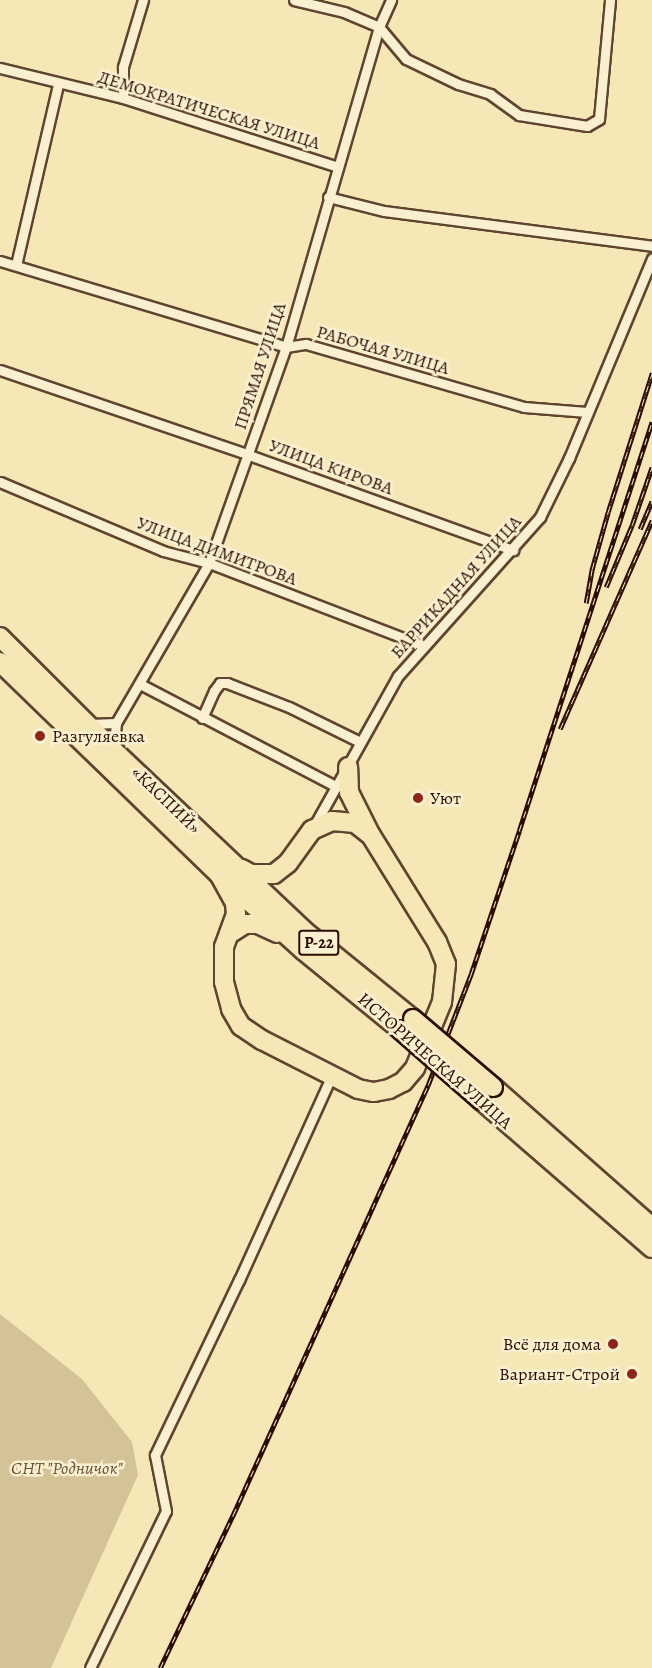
<!DOCTYPE html>
<meta charset="utf-8">
<style>
body{margin:0}
#map{position:relative;width:652px;height:1668px;overflow:hidden;background:#f6e8b6;font-family:Alegreya,serif}
div>[style]{position:absolute}
.green>*{inset:0;background:#d4c397}
.roads{filter:drop-shadow(2px 0 #5f442f) drop-shadow(-2px 0 #5f442f) drop-shadow(0 2px #5f442f) drop-shadow(0 -2px #5f442f)}
.street>*{height:9px;margin:-4.5px;padding:0 4.5px;transform-origin:4.5px;border-radius:4.5px;background:#f9f0d0}
.highway>*{height:18px;margin:-9px;padding:0 9px;transform-origin:9px;border-radius:9px;background:#f6e8b6}
.rail>*{height:4.5px;margin-top:-2.25px;transform-origin:0;background:repeating-linear-gradient(90deg,#f9f0d0 0 7px,#2d0d02 0 14px);box-sizing:border-box;border-block:2px solid #2d0d02}
.bridges{filter:drop-shadow(2px 0 #2d0d02) drop-shadow(-2px 0 #2d0d02) drop-shadow(0 2px #2d0d02) drop-shadow(0 -2px #2d0d02)}
.highway-bridge>*{height:18px;margin:-9px;padding:0 9px;transform-origin:9px;border-radius:9px;background:#f6e8b6}
.dots>*{width:16px;height:16px;translate:-50% -50%;box-sizing:border-box;border:3px solid #f9f0d0;border-radius:50%}
span{translate:-50% -50%;white-space:nowrap;text-align:center;line-height:1.15;-webkit-text-stroke:5px #f9f0d0;paint-order:stroke}
.shield-label span{padding:2px 4px;background:#f9f0d0;border:2px solid;border-radius:4px;-webkit-text-stroke-width:0}
.shield-label{font-size:16px;color:#2d0d02;font-weight:700}
.street-label{font-size:18px;color:#2d0d02}
.poi-label{font-size:18px;color:#2d0d02}
.left{translate:0 -50%;text-align:left}
.right{translate:-100% -50%;text-align:right}
.park-label{font-size:18px;color:#674d36;font-style:italic}
</style>
<div id="map">
<div class="green">
<div style="clip-path:polygon(0 1314px,82px 1379px,132px 1442px,138px 1475px,51px 1668px,0 1668px)"></div>
</div>
<div class="roads">
<div class="street">
<div style="left:294px;top:0;width:51px;rotate:13.5deg"></div>
<div style="left:344px;top:12px;width:38px;rotate:23deg"></div>
<div style="left:379px;top:27px;width:42px;rotate:49.8deg"></div>
<div style="left:406px;top:59px;width:58px;rotate:25.7deg"></div>
<div style="left:458px;top:84px;width:34px;rotate:17deg"></div>
<div style="left:490px;top:94px;width:36px;rotate:36deg"></div>
<div style="left:519px;top:115px;width:69px;rotate:9.2deg"></div>
<div style="left:587px;top:126px;width:14px;rotate:-30deg"></div>
<div style="left:599px;top:119px;width:120px;rotate:-84.7deg"></div>
<div style="left:0;top:68px;width:127px;rotate:13.7deg"></div>
<div style="left:123px;top:98px;width:226px;rotate:17.8deg"></div>
<div style="left:123px;top:98px;width:31px;rotate:-90deg"></div>
<div style="left:123px;top:67px;width:70px;rotate:-73.4deg"></div>
<div style="left:328px;top:197px;width:58px;rotate:14deg"></div>
<div style="left:384px;top:211px;width:270px;rotate:7.4deg"></div>
<div style="left:0;top:261px;width:299px;rotate:16.7deg"></div>
<div style="left:286px;top:347px;width:20px;rotate:-9deg"></div>
<div style="left:306px;top:344px;width:227px;rotate:16.1deg"></div>
<div style="left:524px;top:407px;width:63px;rotate:4.5deg"></div>
<div style="left:16px;top:265px;width:186px;rotate:-76.9deg"></div>
<div style="left:0;top:370px;width:263px;rotate:18.8deg"></div>
<div style="left:249px;top:455px;width:281px;rotate:19.8deg"></div>
<div style="left:0;top:482px;width:177px;rotate:22.9deg"></div>
<div style="left:163px;top:551px;width:48px;rotate:14.6deg"></div>
<div style="left:209px;top:563px;width:230px;rotate:21.1deg"></div>
<div style="left:140px;top:684px;width:222px;rotate:27.6deg"></div>
<div style="left:202px;top:718px;width:30px;rotate:-66deg"></div>
<div style="left:214px;top:691px;width:10px;rotate:-53deg"></div>
<div style="left:220px;top:683px;width:7px"></div>
<div style="left:227px;top:683px;width:66px;rotate:21.2deg"></div>
<div style="left:289px;top:707px;width:79px;rotate:26.2deg"></div>
<div style="left:89px;top:724px;width:27px;rotate:-2deg"></div>
<div style="left:114px;top:750px;width:27px;rotate:-86deg"></div>
<div style="left:116px;top:723px;width:185px;rotate:-59.8deg"></div>
<div style="left:209px;top:563px;width:229px;rotate:-70.4deg"></div>
<div style="left:286px;top:347px;width:333px;rotate:-73.8deg"></div>
<div style="left:379px;top:27px;width:30px;rotate:-66deg"></div>
<div style="left:314px;top:826px;width:172px;rotate:-60.8deg"></div>
<div style="left:398px;top:676px;width:213px;rotate:-48.2deg"></div>
<div style="left:540px;top:517px;width:66px;rotate:-63.8deg"></div>
<div style="left:569px;top:458px;width:216px;rotate:-67.4deg"></div>
<div style="left:90px;top:1668px;width:174px;rotate:-64.2deg"></div>
<div style="left:166px;top:1511px;width:57px;rotate:-101.1deg"></div>
<div style="left:155px;top:1455px;width:194px;rotate:-64.4deg"></div>
<div style="left:239px;top:1280px;width:225px;rotate:-65.6deg"></div>
</div>
<div class="highway">
<div style="left:0;top:637px;width:161px;rotate:45deg"></div>
<div style="left:114px;top:751px;width:260px;rotate:43.4deg"></div>
<div style="left:303px;top:930px;width:141px;rotate:39deg"></div>
<div style="left:0;top:662px;width:305px;rotate:44.1deg"></div>
<div style="left:219px;top:874px;width:113px;rotate:42.1deg"></div>
<div style="left:303px;top:950px;width:127px;rotate:39.2deg"></div>
<div style="left:242px;top:869px;width:10px;rotate:29deg"></div>
<div style="left:251px;top:874px;width:23px"></div>
<div style="left:274px;top:874px;width:18px;rotate:-38deg"></div>
<div style="left:288px;top:863px;width:41px;rotate:-54deg"></div>
<div style="left:312px;top:830px;width:22px;rotate:-24deg"></div>
<div style="left:332px;top:821px;width:23px;rotate:5deg"></div>
<div style="left:355px;top:823px;width:18px;rotate:38deg"></div>
<div style="left:219px;top:874px;width:33px;rotate:61deg"></div>
<div style="left:235px;top:903px;width:11px;rotate:85deg"></div>
<div style="left:236px;top:914px;width:35px;rotate:110deg"></div>
<div style="left:224px;top:947px;width:35px;rotate:90deg"></div>
<div style="left:224px;top:982px;width:28px;rotate:75deg"></div>
<div style="left:231px;top:1009px;width:20px;rotate:60deg"></div>
<div style="left:241px;top:1026px;width:25px;rotate:34deg"></div>
<div style="left:262px;top:1040px;width:108px;rotate:27deg"></div>
<div style="left:358px;top:1089px;width:16px;rotate:11deg"></div>
<div style="left:374px;top:1092px;width:15px;rotate:-11deg"></div>
<div style="left:389px;top:1089px;width:16px;rotate:-27deg"></div>
<div style="left:403px;top:1082px;width:18px;rotate:-49deg"></div>
<div style="left:415px;top:1068px;width:71px;rotate:-67.8deg"></div>
<div style="left:442px;top:1002px;width:38px;rotate:-84deg"></div>
<div style="left:446px;top:964px;width:24px;rotate:-112deg"></div>
<div style="left:437px;top:942px;width:127px;rotate:-121.8deg"></div>
<div style="left:370px;top:834px;width:47px;rotate:-116.6deg"></div>
<div style="left:349px;top:792px;width:25px;rotate:-92deg"></div>
<div style="left:229px;top:934px;width:19px;rotate:-32deg"></div>
<div style="left:245px;top:924px;width:13px"></div>
<div style="left:258px;top:924px;width:21px;rotate:25deg"></div>
<div style="left:493px;top:1087px;width:212px;rotate:41.4deg"></div>
<div style="left:481px;top:1100px;width:226px;rotate:40.9deg"></div>
</div>
</div>
<div class="rail">
<div style="left:640px;top:529px;width:30px;rotate:-67deg"></div>
<div style="left:606px;top:587px;width:67px;rotate:-67.2deg"></div>
<div style="left:632px;top:525px;width:61px;rotate:-71deg"></div>
<div style="left:586px;top:603px;width:35px;rotate:-80deg"></div>
<div style="left:592px;top:569px;width:59px;rotate:-74.3deg"></div>
<div style="left:608px;top:512px;width:146px;rotate:-72.4deg"></div>
<div style="left:560px;top:729px;width:228px;rotate:-66.2deg"></div>
<div style="left:160px;top:1668px;width:170px;rotate:-64.5deg"></div>
<div style="left:233px;top:1515px;width:472px;rotate:-65.6deg"></div>
<div style="left:428px;top:1085px;width:119px;rotate:-68.8deg"></div>
<div style="left:471px;top:974px;width:151px;rotate:-71.4deg"></div>
<div style="left:519px;top:831px;width:430px;rotate:-72deg"></div>
</div>
<div class="bridges">
<div class="highway-bridge">
<div style="left:413px;top:1019px;width:105px;rotate:40.4deg"></div>
<div style="left:401px;top:1030px;width:106px;rotate:41.2deg"></div>
</div>
</div>
<div class="dots">
<div style="left:40px;top:736px;background:#8f2418"></div>
<div style="left:418px;top:798px;background:#8f2418"></div>
<div style="left:613px;top:1344px;background:#8f2418"></div>
<div style="left:632px;top:1374px;background:#8f2418"></div>
</div>
<div class="shield-label">
<span style="left:319px;top:943px">Р-22</span>
</div>
<div class="street-label">
<span style="left:209px;top:110px;rotate:17deg">ДЕМОКРАТИЧЕСКАЯ УЛИЦА</span>
<span style="left:383px;top:350px;rotate:16deg">РАБОЧАЯ УЛИЦА</span>
<span style="left:260px;top:366px;rotate:-72deg">ПРЯМАЯ УЛИЦА</span>
<span style="left:331px;top:467px;rotate:20deg">УЛИЦА КИРОВА</span>
<span style="left:217px;top:551px;rotate:20deg">УЛИЦА ДИМИТРОВА</span>
<span style="left:456px;top:587px;rotate:-48deg">БАРРИКАДНАЯ УЛИЦА</span>
<span style="left:166px;top:800px;rotate:44deg">«КАСПИЙ»</span>
<span style="left:435px;top:1061px;rotate:41deg">ИСТОРИЧЕСКАЯ УЛИЦА</span>
</div>
<div class="poi-label">
<span class="left" style="left:52px;top:736px">Разгуляевка</span>
<span class="left" style="left:430px;top:798px">Уют</span>
<span class="right" style="left:601px;top:1344px">Всё для дома</span>
<span class="right" style="left:620px;top:1374px">Вариант-Строй</span>
</div>
<div class="park-label">
<span style="left:67px;top:1468px">СНТ "Родничок"</span>
</div>
</div>
